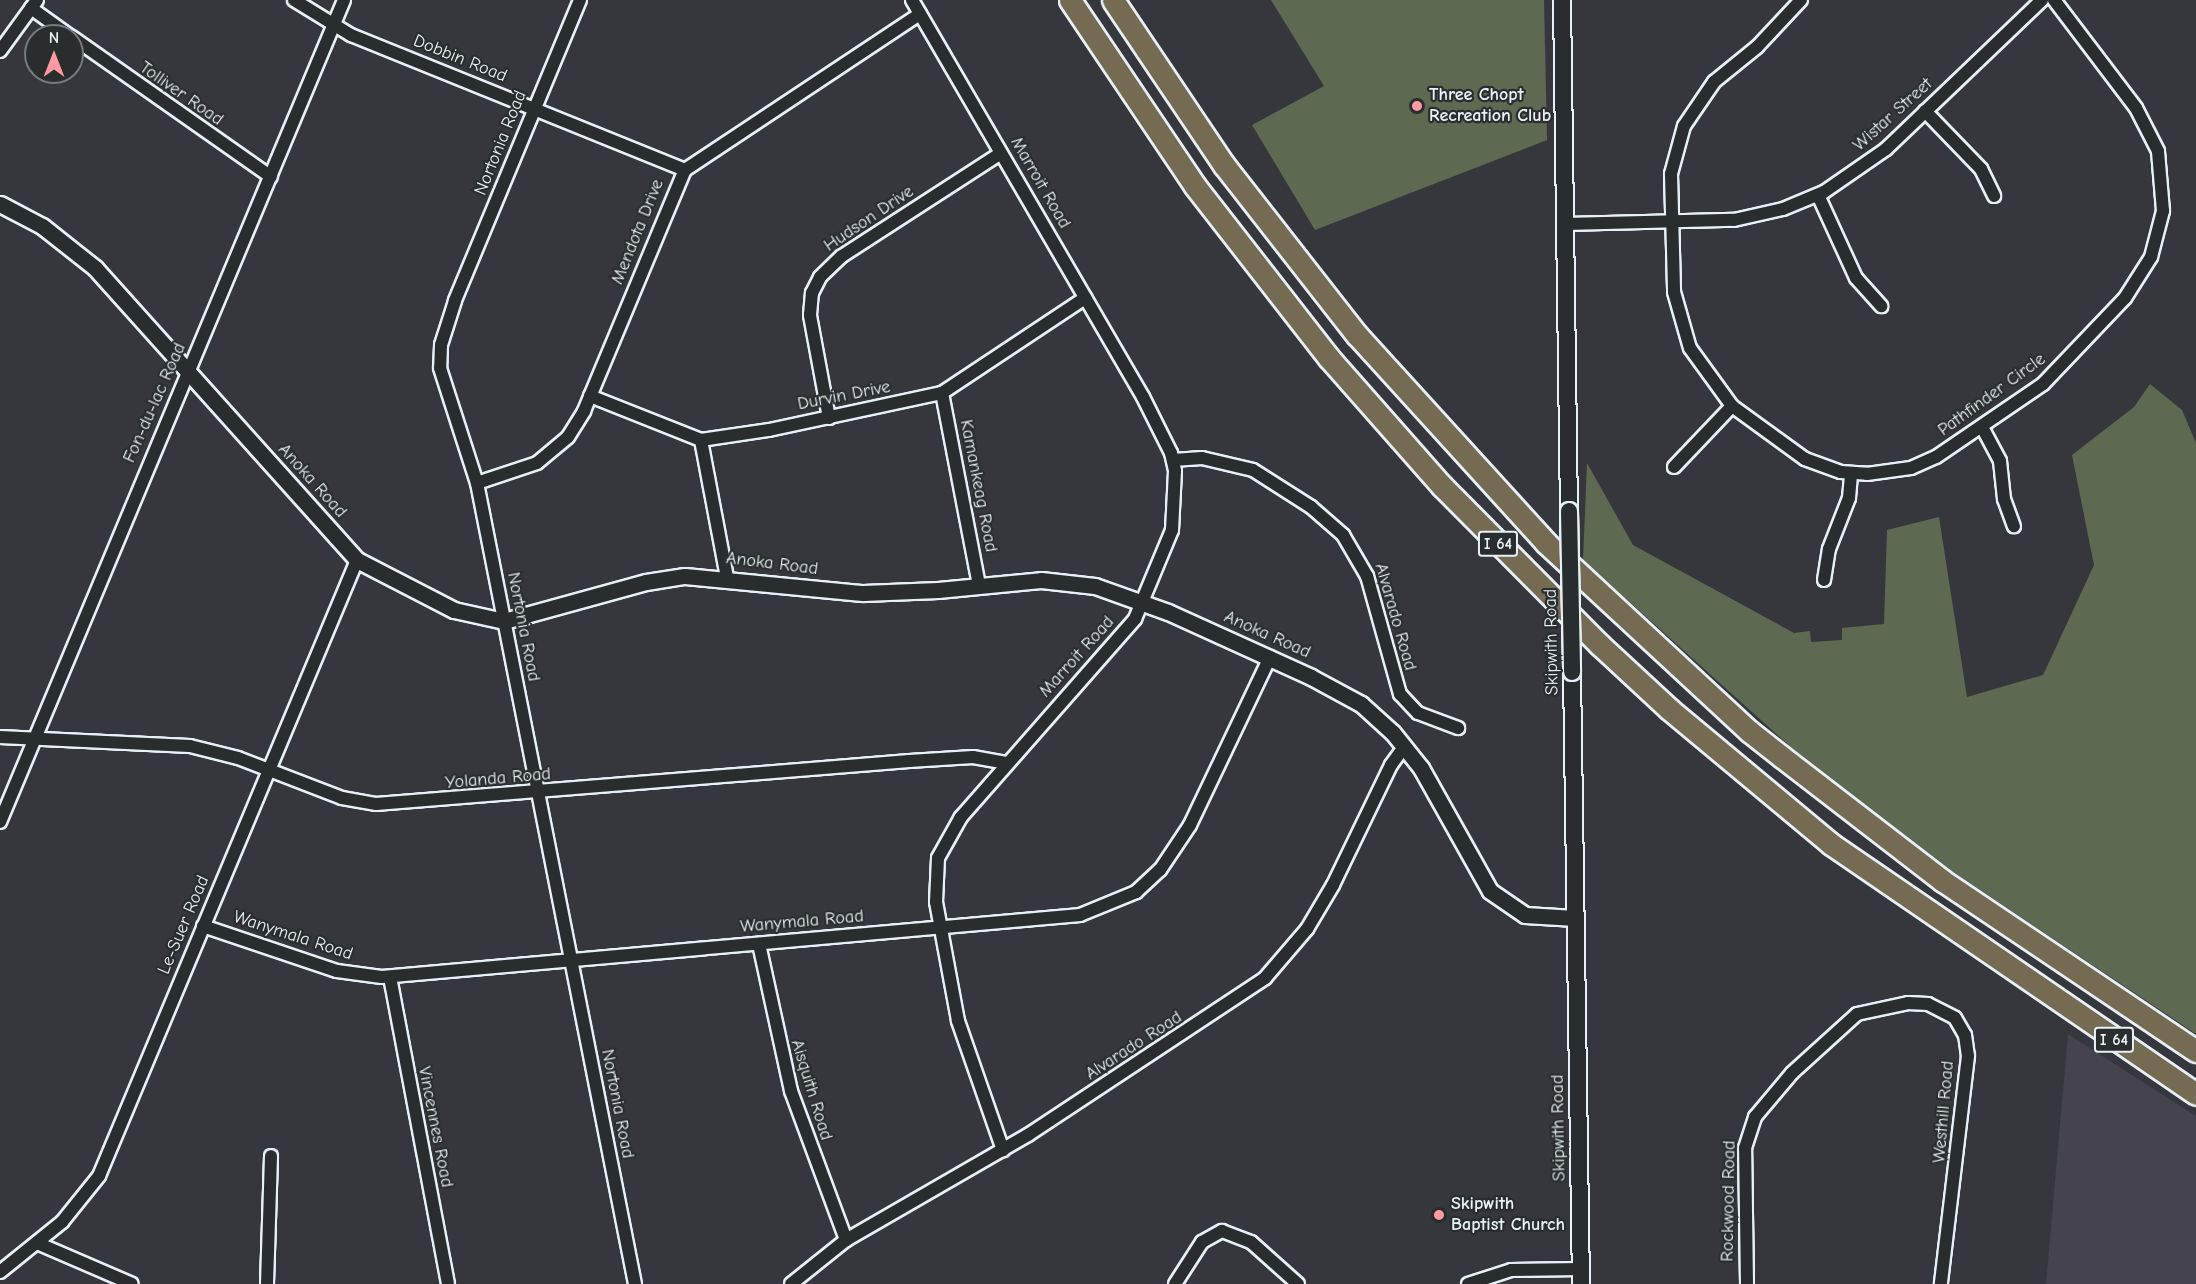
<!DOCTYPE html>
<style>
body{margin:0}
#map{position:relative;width:2196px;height:1284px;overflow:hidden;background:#36373c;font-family:"Comic Neue",sans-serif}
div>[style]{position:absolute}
.built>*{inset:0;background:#45434c}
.green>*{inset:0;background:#5d6950}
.roads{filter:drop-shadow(2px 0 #e8f1f8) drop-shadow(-2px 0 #e8f1f8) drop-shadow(0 2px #e8f1f8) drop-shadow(0 -2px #e8f1f8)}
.minor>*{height:12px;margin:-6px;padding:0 6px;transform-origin:6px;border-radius:6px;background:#2a2d2e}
.tertiary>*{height:15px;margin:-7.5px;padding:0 7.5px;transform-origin:7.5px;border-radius:7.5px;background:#2a2d2e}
.secondary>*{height:16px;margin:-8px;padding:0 8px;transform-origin:8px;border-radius:8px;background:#2a2d2e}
.motorway>*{height:21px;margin:-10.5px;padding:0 10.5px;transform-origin:10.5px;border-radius:10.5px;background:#756b52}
.bridges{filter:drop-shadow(2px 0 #e8f1f8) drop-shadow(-2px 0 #e8f1f8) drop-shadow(0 2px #e8f1f8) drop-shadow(0 -2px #e8f1f8)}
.secondary-bridge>*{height:16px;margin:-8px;padding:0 8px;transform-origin:8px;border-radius:8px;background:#2a2d2e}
.dots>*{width:16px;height:16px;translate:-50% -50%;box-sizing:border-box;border:3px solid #2a2d2e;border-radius:50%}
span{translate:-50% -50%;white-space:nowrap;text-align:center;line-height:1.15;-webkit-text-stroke:4.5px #2a2d2e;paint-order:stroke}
.shield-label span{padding:2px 4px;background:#2a2d2e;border:2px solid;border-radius:4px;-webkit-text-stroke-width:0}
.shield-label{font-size:16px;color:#e8f1f8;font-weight:700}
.street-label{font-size:18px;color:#e8f1f8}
.poi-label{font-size:18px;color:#e8f1f8;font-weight:700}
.left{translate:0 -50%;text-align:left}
.north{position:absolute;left:24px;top:24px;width:60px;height:60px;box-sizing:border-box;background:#2a2d2e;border:2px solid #767b7f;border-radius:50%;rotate:0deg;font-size:16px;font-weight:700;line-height:24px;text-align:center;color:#e8f1f8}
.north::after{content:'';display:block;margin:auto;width:21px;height:27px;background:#ff9aa2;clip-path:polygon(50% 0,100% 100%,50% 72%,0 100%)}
</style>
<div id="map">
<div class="built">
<div style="clip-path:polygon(2068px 1034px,2196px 1116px,2196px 1284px,2046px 1284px)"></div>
</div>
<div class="green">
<div style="clip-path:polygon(1271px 0,1544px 0,1547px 140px,1315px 230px,1252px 125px,1324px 86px)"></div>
<div style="clip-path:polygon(2150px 384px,2182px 410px,2196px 443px,2196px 1034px,1863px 812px,1583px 560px,1587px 463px,1633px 545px,1794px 633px,1810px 631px,1811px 642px,1842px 640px,1842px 628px,1884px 624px,1887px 530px,1939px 517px,1967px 697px,2043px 675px,2094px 565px,2072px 455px,2134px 407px)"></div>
</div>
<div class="roads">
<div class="minor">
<div style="left:294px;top:0;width:67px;rotate:31.6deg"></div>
<div style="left:351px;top:35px;width:360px;rotate:22deg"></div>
<div style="left:580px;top:0;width:326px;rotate:112.6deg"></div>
<div style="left:455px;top:301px;width:46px;rotate:107.7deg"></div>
<div style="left:441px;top:345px;width:23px;rotate:92deg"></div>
<div style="left:440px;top:368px;width:121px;rotate:72.2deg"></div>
<div style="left:477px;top:483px;width:816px;rotate:78.84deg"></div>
<div style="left:912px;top:0;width:459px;rotate:59.8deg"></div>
<div style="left:1143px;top:397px;width:63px;rotate:63.4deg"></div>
<div style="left:1171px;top:453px;width:18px;rotate:77deg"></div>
<div style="left:1175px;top:471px;width:59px;rotate:92.9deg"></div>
<div style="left:1172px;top:530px;width:96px;rotate:112.6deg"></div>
<div style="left:1135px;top:619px;width:264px;rotate:131.3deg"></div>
<div style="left:961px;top:817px;width:47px;rotate:119.3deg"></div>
<div style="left:938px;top:858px;width:44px;rotate:92.6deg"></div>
<div style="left:936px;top:902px;width:121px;rotate:79.5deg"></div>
<div style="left:958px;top:1021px;width:137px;rotate:70.8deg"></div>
<div style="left:1801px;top:0;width:64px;rotate:133.1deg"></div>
<div style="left:1757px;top:47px;width:55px;rotate:140.9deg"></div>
<div style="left:1714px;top:82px;width:53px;rotate:124.3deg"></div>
<div style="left:1684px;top:126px;width:50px;rotate:105.2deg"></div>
<div style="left:1671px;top:174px;width:118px;rotate:88.5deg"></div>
<div style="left:1674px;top:292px;width:58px;rotate:74.1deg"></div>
<div style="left:1690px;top:348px;width:72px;rotate:54.1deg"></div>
<div style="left:1732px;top:406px;width:90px;rotate:36deg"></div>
<div style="left:1805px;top:459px;width:38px;rotate:20deg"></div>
<div style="left:1841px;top:472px;width:26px;rotate:4deg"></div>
<div style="left:1867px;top:474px;width:44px;rotate:-7.8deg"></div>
<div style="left:1911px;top:468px;width:27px;rotate:-24deg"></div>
<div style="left:1936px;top:457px;width:130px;rotate:-34.3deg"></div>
<div style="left:2043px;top:384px;width:119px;rotate:-46.4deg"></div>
<div style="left:2125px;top:298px;width:49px;rotate:-57.6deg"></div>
<div style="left:2151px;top:257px;width:48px;rotate:-75.4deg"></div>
<div style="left:2163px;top:211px;width:60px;rotate:-94.8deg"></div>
<div style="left:2158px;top:151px;width:48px;rotate:-117.1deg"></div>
<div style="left:2136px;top:108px;width:136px;rotate:-127.2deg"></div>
<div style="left:31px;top:8px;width:48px;rotate:35.7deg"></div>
<div style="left:72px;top:37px;width:243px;rotate:35.1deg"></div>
<div style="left:0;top:51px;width:63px;rotate:-54deg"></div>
<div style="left:1925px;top:111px;width:81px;rotate:46deg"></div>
<div style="left:1981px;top:169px;width:30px;rotate:64deg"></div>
<div style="left:1818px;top:195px;width:91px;rotate:65.4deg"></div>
<div style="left:1856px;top:278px;width:38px;rotate:48deg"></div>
<div style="left:1565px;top:224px;width:169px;rotate:-1.4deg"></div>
<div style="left:1734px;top:220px;width:50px;rotate:-12.7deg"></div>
<div style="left:1783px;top:209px;width:44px;rotate:-22.5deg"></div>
<div style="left:1824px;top:192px;width:75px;rotate:-34.7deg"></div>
<div style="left:1886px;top:149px;width:216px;rotate:-43.7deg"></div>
<div style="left:942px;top:393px;width:197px;rotate:79.1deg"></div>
<div style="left:590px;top:396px;width:119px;rotate:21.6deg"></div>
<div style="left:701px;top:440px;width:69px;rotate:-8.4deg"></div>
<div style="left:769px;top:430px;width:177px;rotate:-12.1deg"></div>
<div style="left:942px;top:393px;width:172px;rotate:-33.6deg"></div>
<div style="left:829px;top:418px;width:105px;rotate:-100.5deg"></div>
<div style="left:810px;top:315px;width:22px;rotate:-85deg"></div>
<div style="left:812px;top:293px;width:18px;rotate:-63deg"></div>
<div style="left:820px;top:277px;width:30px;rotate:-44deg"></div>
<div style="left:842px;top:256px;width:189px;rotate:-32.9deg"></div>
<div style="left:1982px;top:427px;width:38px;rotate:62deg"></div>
<div style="left:2000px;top:461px;width:38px;rotate:84deg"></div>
<div style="left:2004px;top:499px;width:29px;rotate:70deg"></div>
<div style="left:701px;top:440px;width:140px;rotate:79.3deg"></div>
<div style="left:1173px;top:460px;width:29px;rotate:-4deg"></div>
<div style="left:1202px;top:458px;width:52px;rotate:13.2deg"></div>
<div style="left:1253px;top:470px;width:69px;rotate:32.5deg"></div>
<div style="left:1311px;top:507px;width:43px;rotate:41.2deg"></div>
<div style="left:1343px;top:535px;width:48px;rotate:59.7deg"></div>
<div style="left:1367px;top:576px;width:123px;rotate:74.4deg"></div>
<div style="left:1400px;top:694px;width:26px;rotate:47deg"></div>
<div style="left:1418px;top:713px;width:43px;rotate:20.6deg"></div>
<div style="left:1674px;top:467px;width:84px;rotate:-46.4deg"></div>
<div style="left:477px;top:483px;width:63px;rotate:-18.4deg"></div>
<div style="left:537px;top:463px;width:40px;rotate:-40deg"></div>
<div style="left:568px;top:437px;width:31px;rotate:-58deg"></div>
<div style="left:584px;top:411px;width:261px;rotate:-67.3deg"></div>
<div style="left:685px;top:170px;width:282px;rotate:-33.6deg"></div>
<div style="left:1824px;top:580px;width:31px;rotate:-81deg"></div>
<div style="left:1829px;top:549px;width:55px;rotate:-68.6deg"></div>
<div style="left:1849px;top:498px;width:25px;rotate:-85deg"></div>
<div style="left:0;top:737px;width:190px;rotate:2.7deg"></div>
<div style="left:190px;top:746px;width:49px;rotate:14deg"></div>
<div style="left:238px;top:758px;width:111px;rotate:21deg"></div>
<div style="left:342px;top:798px;width:35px;rotate:10deg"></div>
<div style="left:376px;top:804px;width:535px;rotate:-4.61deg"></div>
<div style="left:909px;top:761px;width:64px;rotate:-3.6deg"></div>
<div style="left:973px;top:757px;width:35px;rotate:10deg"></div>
<div style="left:0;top:822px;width:891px;rotate:-67.29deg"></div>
<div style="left:203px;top:926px;width:141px;rotate:18.6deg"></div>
<div style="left:337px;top:971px;width:45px;rotate:7.6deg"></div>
<div style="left:382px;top:977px;width:701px;rotate:-5.08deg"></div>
<div style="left:1080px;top:915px;width:61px;rotate:-22.3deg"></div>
<div style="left:1136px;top:892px;width:33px;rotate:-43deg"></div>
<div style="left:1160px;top:870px;width:54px;rotate:-56.3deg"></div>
<div style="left:1190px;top:825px;width:186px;rotate:-64.5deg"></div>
<div style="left:759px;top:944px;width:150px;rotate:77.7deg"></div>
<div style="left:791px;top:1091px;width:159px;rotate:69.7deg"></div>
<div style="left:390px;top:977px;width:312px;rotate:79.3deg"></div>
<div style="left:37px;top:1243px;width:103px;rotate:23.3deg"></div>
<div style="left:0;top:1272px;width:80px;rotate:-38.9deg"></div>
<div style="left:62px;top:1222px;width:59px;rotate:-51.2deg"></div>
<div style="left:99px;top:1176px;width:668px;rotate:-67.27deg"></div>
<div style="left:267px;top:1284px;width:128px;rotate:-88.2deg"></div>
<div style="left:791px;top:1284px;width:70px;rotate:-38.7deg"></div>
<div style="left:846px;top:1240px;width:210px;rotate:-30deg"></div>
<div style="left:1028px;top:1135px;width:284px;rotate:-33.5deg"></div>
<div style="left:1265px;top:978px;width:65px;rotate:-49.4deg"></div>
<div style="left:1307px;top:929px;width:51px;rotate:-59.4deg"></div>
<div style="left:1333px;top:885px;width:133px;rotate:-64.2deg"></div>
<div style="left:1391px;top:765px;width:22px;rotate:-54deg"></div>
<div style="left:1175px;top:1284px;width:50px;rotate:-57.3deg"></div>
<div style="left:1202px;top:1242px;width:23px;rotate:-29deg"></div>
<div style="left:1222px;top:1231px;width:31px;rotate:21deg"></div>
<div style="left:1251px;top:1242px;width:63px;rotate:41.8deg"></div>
<div style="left:1468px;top:1284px;width:45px;rotate:-18deg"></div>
<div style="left:1511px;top:1270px;width:70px;rotate:-0.8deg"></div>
<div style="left:1747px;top:1284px;width:136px;rotate:-90.8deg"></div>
<div style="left:1745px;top:1148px;width:33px;rotate:-72deg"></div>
<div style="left:1755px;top:1117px;width:57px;rotate:-49.9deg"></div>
<div style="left:1792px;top:1073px;width:88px;rotate:-42.2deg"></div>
<div style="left:1857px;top:1014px;width:52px;rotate:-12.2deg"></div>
<div style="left:1908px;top:1003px;width:20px;rotate:3deg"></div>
<div style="left:1928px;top:1004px;width:30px;rotate:27deg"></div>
<div style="left:1955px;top:1018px;width:20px;rotate:60deg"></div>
<div style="left:1965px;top:1035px;width:21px;rotate:82deg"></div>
<div style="left:1968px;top:1056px;width:230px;rotate:96.8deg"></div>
</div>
<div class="tertiary">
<div style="left:0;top:204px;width:47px;rotate:27.6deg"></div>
<div style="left:42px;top:226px;width:68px;rotate:38.4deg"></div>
<div style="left:95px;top:268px;width:392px;rotate:48.1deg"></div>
<div style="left:357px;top:560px;width:109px;rotate:27.3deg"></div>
<div style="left:454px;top:610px;width:51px;rotate:12.4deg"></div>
<div style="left:504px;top:621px;width:147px;rotate:-15.4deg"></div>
<div style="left:646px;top:582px;width:39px;rotate:-9deg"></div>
<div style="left:685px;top:576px;width:179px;rotate:5.5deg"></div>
<div style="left:863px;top:593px;width:75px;rotate:-2.3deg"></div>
<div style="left:938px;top:590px;width:103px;rotate:-5.5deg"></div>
<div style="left:1041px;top:580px;width:54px;rotate:6.3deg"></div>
<div style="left:1095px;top:586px;width:77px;rotate:19.6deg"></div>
<div style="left:1168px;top:612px;width:157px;rotate:24.4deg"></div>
<div style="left:1311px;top:677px;width:57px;rotate:28.4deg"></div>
<div style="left:1361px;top:704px;width:43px;rotate:42.2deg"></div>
<div style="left:1393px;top:733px;width:45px;rotate:51.3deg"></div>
<div style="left:1421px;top:768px;width:141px;rotate:60.7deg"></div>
<div style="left:1490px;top:891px;width:42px;rotate:34.4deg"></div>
<div style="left:1525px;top:915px;width:50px;rotate:3.4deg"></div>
</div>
<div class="secondary">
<div style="left:1562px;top:0;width:511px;rotate:89.22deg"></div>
<div style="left:1572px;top:672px;width:612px;rotate:89.16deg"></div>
</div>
<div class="motorway">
<div style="left:1070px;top:0;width:224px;rotate:56.1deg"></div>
<div style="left:1195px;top:186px;width:218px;rotate:52.1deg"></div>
<div style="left:1329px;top:358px;width:171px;rotate:48.6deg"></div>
<div style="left:1442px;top:486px;width:224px;rotate:45.2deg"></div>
<div style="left:1600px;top:645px;width:94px;rotate:42.8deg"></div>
<div style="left:1669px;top:709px;width:211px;rotate:39.8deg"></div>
<div style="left:1831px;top:844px;width:442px;rotate:34.4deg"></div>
<div style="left:1113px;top:0;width:199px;rotate:56.1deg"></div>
<div style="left:1224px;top:165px;width:216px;rotate:52deg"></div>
<div style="left:1357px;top:335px;width:281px;rotate:47.7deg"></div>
<div style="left:1546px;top:543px;width:277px;rotate:42.8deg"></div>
<div style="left:1749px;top:731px;width:42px;rotate:38.2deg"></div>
<div style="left:1782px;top:757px;width:203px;rotate:37.6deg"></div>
<div style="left:1943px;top:881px;width:305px;rotate:33.9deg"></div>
</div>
</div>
<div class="bridges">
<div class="secondary-bridge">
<div style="left:1569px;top:511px;width:161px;rotate:88.9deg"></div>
</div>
</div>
<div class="dots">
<div style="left:1417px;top:106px;background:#ff9aa2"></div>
<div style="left:1439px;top:1215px;background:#ff9aa2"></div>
</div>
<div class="shield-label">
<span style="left:1498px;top:544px">I 64</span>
<span style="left:2114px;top:1040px">I 64</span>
</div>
<div class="street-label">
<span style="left:460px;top:59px;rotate:22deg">Dobbin Road</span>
<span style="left:181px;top:94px;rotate:35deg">Tolliver Road</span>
<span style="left:1893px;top:115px;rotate:-42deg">Wistar Street</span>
<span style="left:501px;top:143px;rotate:-68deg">Nortonia Road</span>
<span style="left:1040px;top:183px;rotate:60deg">Marroit Road</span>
<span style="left:869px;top:219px;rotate:-34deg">Hudson Drive</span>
<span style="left:638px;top:232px;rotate:-68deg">Mendota Drive</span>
<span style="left:1992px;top:395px;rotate:-36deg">Pathfinder Circle</span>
<span style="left:844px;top:396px;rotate:-11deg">Durvin Drive</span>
<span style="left:155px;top:403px;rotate:-66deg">Fon-du-lac Road</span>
<span style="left:312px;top:481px;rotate:48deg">Anoka Road</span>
<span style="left:978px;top:486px;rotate:79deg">Kamankeag Road</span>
<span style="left:772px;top:564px;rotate:7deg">Anoka Road</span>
<span style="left:1395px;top:617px;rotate:74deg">Alvarado Road</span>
<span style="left:523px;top:627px;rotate:79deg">Nortonia Road</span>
<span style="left:1267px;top:635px;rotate:24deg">Anoka Road</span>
<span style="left:1552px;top:642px;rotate:-91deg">Skipwith Road</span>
<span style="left:1077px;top:657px;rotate:-48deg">Marroit Road</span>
<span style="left:498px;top:779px;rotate:-5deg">Yolanda Road</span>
<span style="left:802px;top:922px;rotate:-5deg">Wanymala Road</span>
<span style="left:184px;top:925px;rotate:-67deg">Le-Suer Road</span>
<span style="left:293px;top:936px;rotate:18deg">Wanymala Road</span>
<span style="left:1134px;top:1046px;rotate:-33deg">Alvarado Road</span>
<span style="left:811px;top:1090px;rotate:73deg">Aisquith Road</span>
<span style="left:617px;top:1104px;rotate:79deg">Nortonia Road</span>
<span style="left:1944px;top:1112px;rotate:-85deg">Westhill Road</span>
<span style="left:435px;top:1127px;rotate:79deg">Vincennes Road</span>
<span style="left:1559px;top:1128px;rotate:-91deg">Skipwith Road</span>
<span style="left:1729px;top:1201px;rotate:-89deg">Rockwood Road</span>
</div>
<div class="poi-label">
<span class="left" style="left:1429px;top:106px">Three Chopt<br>Recreation Club</span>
<span class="left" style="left:1451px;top:1215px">Skipwith<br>Baptist Church</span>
</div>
<div class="north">N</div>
</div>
